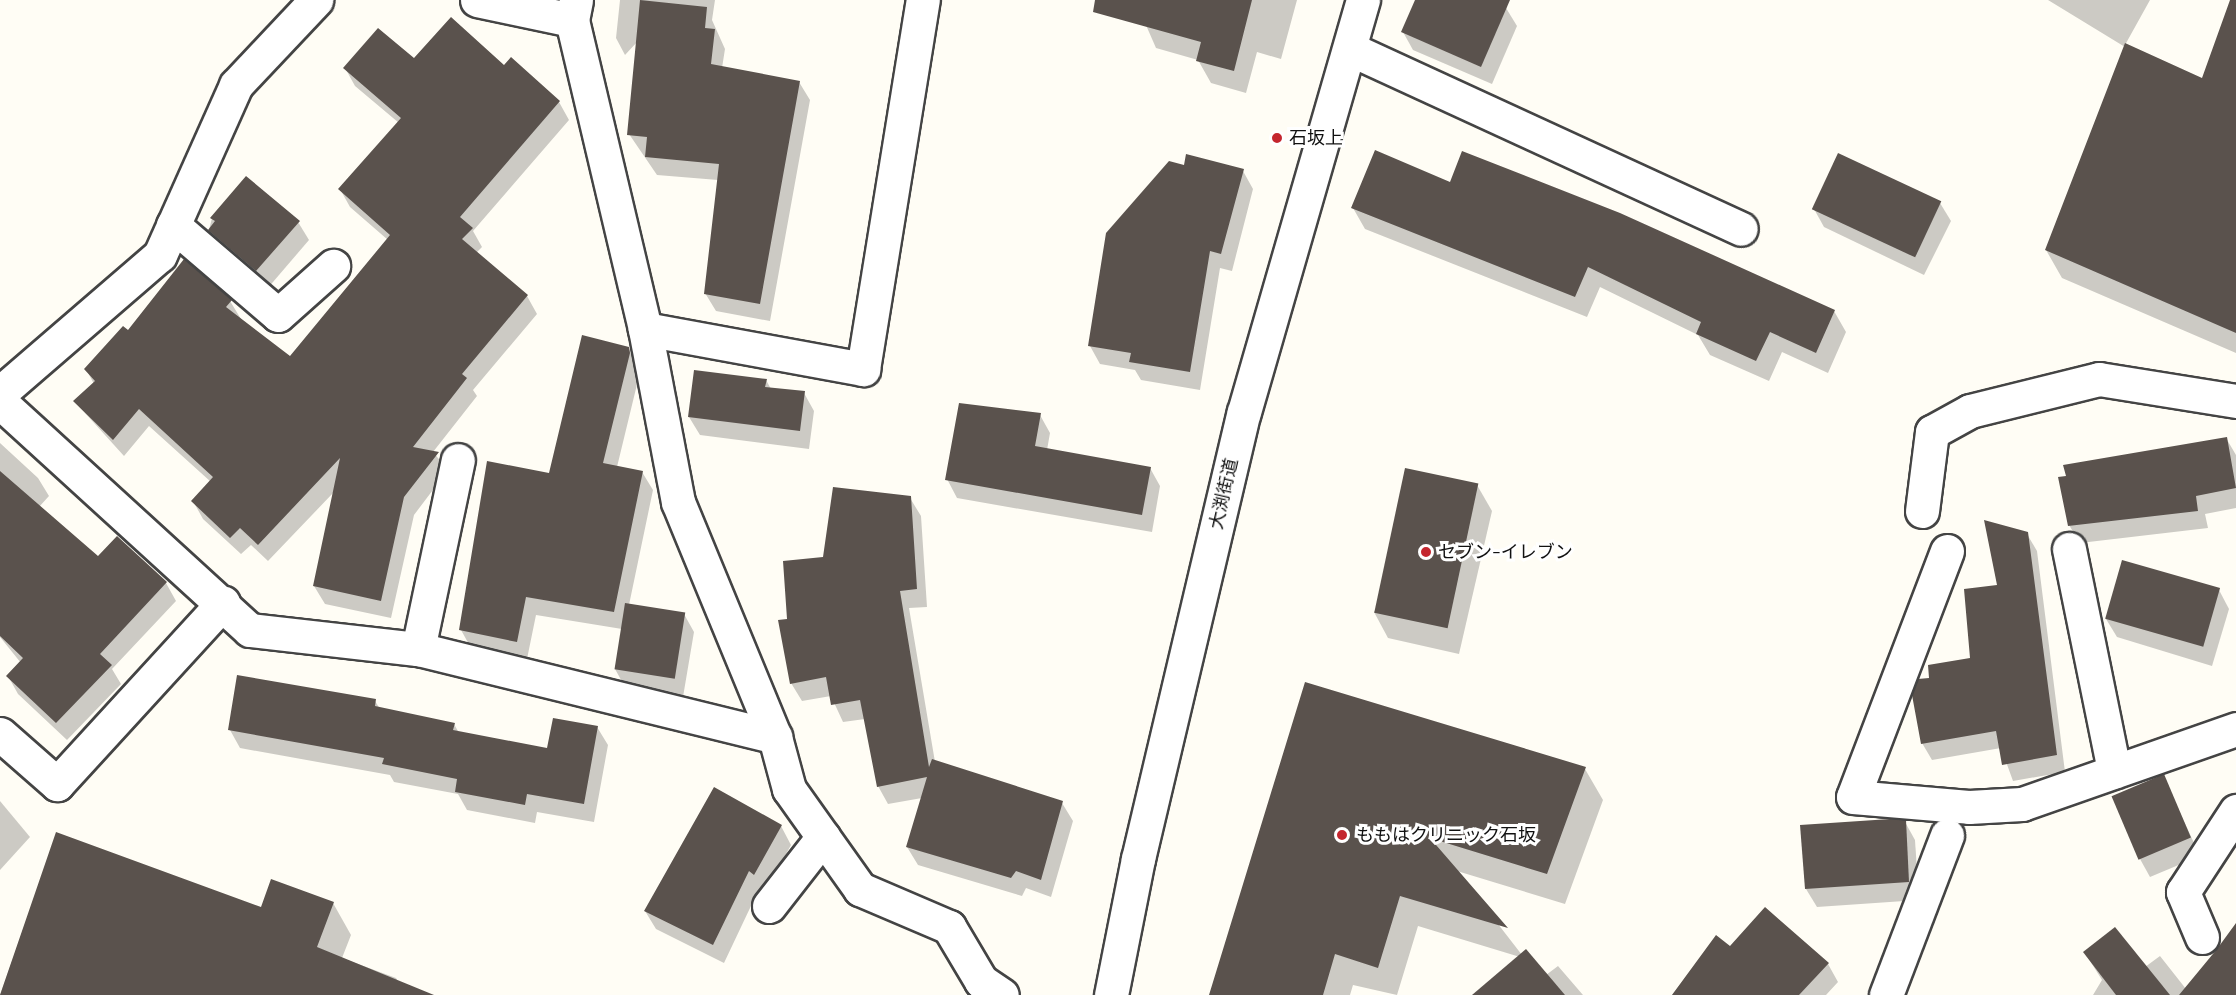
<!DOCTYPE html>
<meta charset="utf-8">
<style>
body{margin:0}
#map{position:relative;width:2236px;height:995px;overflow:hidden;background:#fffdf5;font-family:Lora,"Noto Sans JP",serif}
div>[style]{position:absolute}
.shadow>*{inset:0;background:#0003}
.building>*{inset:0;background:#5a524d;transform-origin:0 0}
.roads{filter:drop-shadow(2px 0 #444) drop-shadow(-2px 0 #444) drop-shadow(0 2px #444) drop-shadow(0 -2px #444)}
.minor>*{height:33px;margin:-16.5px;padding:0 16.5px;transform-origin:16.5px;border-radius:16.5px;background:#fff}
.tertiary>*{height:33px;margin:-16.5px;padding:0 16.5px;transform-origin:16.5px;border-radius:16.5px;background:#fff}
.dots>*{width:16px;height:16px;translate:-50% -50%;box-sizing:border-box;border:3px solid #fff;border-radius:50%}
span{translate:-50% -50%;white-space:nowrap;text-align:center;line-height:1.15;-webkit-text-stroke:6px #fff;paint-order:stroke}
.poi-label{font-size:18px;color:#111}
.left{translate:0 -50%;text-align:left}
.street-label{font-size:18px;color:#111}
</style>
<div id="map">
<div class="shadow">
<div style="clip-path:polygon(620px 0,715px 0,712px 20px,725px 49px,722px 68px,799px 82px,810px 100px,770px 321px,716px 311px,705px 293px,718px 180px,657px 175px,629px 134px,638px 41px,625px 55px,616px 38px)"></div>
<div style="clip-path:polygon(1135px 0,1297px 0,1281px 59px,1257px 52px,1246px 93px,1211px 83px,1198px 60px,1156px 48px)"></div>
<div style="clip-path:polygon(1416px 0,1487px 0,1506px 8px,1517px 26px,1492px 84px,1413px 50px,1403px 32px)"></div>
<div style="clip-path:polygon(2048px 0,2150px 0,2125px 45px,2202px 80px,2231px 0,2236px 0,2236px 353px,2062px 278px,2046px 250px,2125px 47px)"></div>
<div style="clip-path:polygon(414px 60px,504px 67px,559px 102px,569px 120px,473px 231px,482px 247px,476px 253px,527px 296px,537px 314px,473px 390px,477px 396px,433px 452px,448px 470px,414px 515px,391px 618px,325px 604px,314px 586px,334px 492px,268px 561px,251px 545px,241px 554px,203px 519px,193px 501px,211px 482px,149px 426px,124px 456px,75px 402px,94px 384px,86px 369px,129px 332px,230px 301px,241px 319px,290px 358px,388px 240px,350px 207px,340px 189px,399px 123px,355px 86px,345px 68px)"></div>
<div style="clip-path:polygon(1243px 171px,1253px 189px,1232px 271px,1220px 268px,1200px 390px,1141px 380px,1135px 370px,1100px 364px,1090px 346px)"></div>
<div style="clip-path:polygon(1450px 184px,1834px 311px,1846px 332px,1828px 373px,1782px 352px,1769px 381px,1710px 355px,1698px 335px,1600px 287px,1587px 317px,1365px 229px,1353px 208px)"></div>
<div style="clip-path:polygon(1940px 203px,1951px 221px,1924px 275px,1824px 227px,1814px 209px)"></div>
<div style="clip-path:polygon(212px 218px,298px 222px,309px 240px,267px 289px,220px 248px,209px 230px)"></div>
<div style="clip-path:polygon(628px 348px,640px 372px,617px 467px,642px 472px,653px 490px,629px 605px,684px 614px,694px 632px,683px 697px,625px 687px,615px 669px,622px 629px,536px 615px,527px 659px,471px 648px,461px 630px)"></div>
<div style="clip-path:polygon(766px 380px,771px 389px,804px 393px,814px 411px,809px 449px,700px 435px,689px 417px)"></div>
<div style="clip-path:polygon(1040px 415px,1050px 433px,1047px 450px,1150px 468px,1160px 486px,1152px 532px,957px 498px,947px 479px)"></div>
<div style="clip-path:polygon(2226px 438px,2236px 455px,2236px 508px,2205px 514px,2208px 528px,2080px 543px,2069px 525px)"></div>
<div style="clip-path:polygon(0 443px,38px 478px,49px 496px,39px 507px,98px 559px,166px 583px,176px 601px,112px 669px,121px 684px,67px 740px,18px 694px,8px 676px,21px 663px,0 637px)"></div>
<div style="clip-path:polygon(1477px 485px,1492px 511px,1459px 654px,1388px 638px,1374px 612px)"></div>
<div style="clip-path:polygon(910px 498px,921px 516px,927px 607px,909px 608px,935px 762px,1062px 803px,1073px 821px,1051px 897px,1026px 888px,1022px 896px,918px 865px,907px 847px,922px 798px,888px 804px,878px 786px,865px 719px,843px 722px,831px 696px,802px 701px,791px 683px,788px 620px,825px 559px)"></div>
<div style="clip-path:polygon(2027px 534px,2037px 551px,2065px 772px,2013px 781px,2001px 748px,1932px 760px,1922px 743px,1931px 679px,1972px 659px,1999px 586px)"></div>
<div style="clip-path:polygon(2219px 590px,2229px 609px,2212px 666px,2117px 637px,2106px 619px)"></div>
<div style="clip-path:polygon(1306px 684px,1585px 769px,1603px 800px,1565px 904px,1457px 871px,1522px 955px,1546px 975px,1558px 966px,1583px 995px,1478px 995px,1520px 957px,1418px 926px,1397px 995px,1353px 985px,1350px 995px,1210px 995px)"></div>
<div style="clip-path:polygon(375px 701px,380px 709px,454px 724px,459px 733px,548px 750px,597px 727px,608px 745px,594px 822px,537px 812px,535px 823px,467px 810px,458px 794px,394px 782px,390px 775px,240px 748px,230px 730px)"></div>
<div style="clip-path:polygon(2163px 776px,2200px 856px,2150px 877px,2140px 859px)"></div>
<div style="clip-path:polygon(0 801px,30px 837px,0 870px)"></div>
<div style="clip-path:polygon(1905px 822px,1915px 840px,1919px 900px,1817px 907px,1806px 889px)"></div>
<div style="clip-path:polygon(781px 826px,791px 845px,765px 892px,759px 889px,724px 963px,656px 929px,645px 911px)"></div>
<div style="clip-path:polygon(57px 833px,261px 909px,333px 903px,351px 935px,342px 958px,396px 978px,406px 995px,0 995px)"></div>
<div style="clip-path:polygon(2236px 926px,2236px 995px,2093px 995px,2102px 980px,2085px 953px,2145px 967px,2160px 956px,2186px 989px)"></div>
<div style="clip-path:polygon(1716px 937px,1730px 948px,1828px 964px,1838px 982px,1826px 995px,1672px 995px)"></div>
</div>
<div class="building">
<div style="clip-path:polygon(640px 0,707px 7px,705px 28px,715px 29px,711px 64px,800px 81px,760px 304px,704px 294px,719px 164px,645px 157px,647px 137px,627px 135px)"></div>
<div style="clip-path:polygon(1095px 0,1252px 0,1234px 71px,1196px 61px,1201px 42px,1093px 12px)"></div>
<div style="clip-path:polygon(1415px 0,1510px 0,1481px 67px,1401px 32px)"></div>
<div style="clip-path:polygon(2230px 0,2236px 0,2236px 333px,2045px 250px,2125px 43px,2202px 78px)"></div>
<div style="clip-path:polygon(451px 17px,504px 65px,511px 57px,560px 101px,460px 217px,473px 228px,462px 239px,528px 295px,462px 374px,467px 378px,413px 447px,439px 452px,404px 497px,381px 601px,313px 586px,340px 458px,258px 545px,240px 528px,230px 538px,191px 501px,213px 477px,139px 409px,113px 440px,73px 401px,95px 381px,84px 369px,123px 326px,128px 330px,184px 259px,232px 300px,226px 307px,290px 356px,390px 235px,338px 189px,401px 118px,343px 68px,378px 28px,414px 58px)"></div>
<div style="clip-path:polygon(1375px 150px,1450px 182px,1462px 151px,1620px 213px,1835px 310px,1816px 353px,1770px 332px,1756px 361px,1696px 334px,1701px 322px,1588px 267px,1575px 297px,1351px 208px)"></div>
<div style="left:1838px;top:153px;width:114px;height:62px;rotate:25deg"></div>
<div style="clip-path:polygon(1186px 154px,1244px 169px,1221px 254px,1210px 251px,1190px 372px,1129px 362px,1131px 353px,1088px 346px,1106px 233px,1169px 161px,1184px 165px)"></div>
<div style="clip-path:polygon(246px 176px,300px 221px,256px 271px,208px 230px,215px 221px,210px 218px)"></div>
<div style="clip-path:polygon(582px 335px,629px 347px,630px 353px,603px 463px,643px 471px,614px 612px,526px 597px,517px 642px,459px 630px,487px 461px,549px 473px)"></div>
<div style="clip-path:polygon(694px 370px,767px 379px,765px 387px,805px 391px,800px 431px,688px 417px)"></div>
<div style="clip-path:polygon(959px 403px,1041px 413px,1035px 446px,1151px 467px,1142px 515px,945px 480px)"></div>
<div style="clip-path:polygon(2227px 437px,2236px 488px,2196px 496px,2198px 511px,2068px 526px,2058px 477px,2066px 476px,2063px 465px)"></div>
<div style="left:1405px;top:468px;width:75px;height:148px;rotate:12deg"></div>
<div style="clip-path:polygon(0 471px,98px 556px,117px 536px,167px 582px,100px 654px,112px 665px,56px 723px,6px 676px,23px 658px,0 636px)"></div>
<div style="clip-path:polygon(833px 487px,911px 496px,917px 589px,900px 591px,929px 767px,932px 759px,1063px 801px,1041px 880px,1016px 871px,1011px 878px,906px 847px,927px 777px,877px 787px,860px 700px,831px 705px,826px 677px,790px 684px,778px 620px,787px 619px,783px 561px,823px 557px)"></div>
<div style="clip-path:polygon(1984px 520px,2028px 532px,2057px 755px,2002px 765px,1996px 731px,1921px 744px,1912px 695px,1918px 679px,1929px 678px,1928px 665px,1970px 658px,1964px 589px,1997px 585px)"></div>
<div style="left:2122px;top:560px;width:102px;height:61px;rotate:16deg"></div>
<div style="left:625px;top:603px;width:61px;height:67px;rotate:9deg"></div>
<div style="clip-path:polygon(237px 675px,376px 699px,375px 706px,455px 723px,453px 730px,547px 748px,553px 718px,598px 726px,584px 804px,527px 794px,525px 805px,455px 792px,457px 779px,382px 764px,384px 758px,228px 730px)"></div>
<div style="clip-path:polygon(1305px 682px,1586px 767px,1547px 874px,1430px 838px,1508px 928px,1400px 896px,1378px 968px,1335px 954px,1323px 995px,1209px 995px)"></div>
<div style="left:2164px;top:774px;width:69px;height:57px;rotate:67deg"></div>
<div style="clip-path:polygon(714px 787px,782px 825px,754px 875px,749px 871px,713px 945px,644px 911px)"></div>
<div style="clip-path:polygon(1890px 819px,1906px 820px,1909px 882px,1805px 889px,1800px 825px)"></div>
<div style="clip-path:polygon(56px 832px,261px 907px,271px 879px,334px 902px,317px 947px,434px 995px,0 995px)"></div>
<div style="clip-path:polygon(1765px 907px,1829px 963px,1799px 995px,1672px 995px,1716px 935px,1730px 946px)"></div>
<div style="clip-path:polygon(2236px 923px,2236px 995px,2179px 995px,2217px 949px)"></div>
<div style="clip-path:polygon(2115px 927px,2170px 995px,2116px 995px,2083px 952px)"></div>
<div style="clip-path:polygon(1526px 949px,1565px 995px,1472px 995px)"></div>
</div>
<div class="roads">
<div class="minor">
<div style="left:477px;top:0;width:97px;rotate:11.9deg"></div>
<div style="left:576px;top:0;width:20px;rotate:101deg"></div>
<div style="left:572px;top:20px;width:318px;rotate:76.7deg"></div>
<div style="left:645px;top:329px;width:176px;rotate:79.2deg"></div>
<div style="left:678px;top:502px;width:254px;rotate:67.6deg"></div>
<div style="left:775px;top:737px;width:54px;rotate:74.9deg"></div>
<div style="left:789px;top:789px;width:123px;rotate:54.6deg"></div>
<div style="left:860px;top:889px;width:97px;rotate:23.1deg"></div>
<div style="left:949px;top:927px;width:63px;rotate:59.3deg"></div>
<div style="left:981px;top:981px;width:25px;rotate:34deg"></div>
<div style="left:1350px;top:49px;width:430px;rotate:24.7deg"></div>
<div style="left:173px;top:225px;width:138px;rotate:40.6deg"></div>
<div style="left:278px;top:315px;width:74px;rotate:-41.7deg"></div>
<div style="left:645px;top:329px;width:222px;rotate:10.4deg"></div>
<div style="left:863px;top:369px;width:374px;rotate:-80.8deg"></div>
<div style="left:0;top:393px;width:211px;rotate:-40.8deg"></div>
<div style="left:160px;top:255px;width:186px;rotate:-65.9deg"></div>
<div style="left:236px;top:85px;width:117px;rotate:-46.7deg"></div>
<div style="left:0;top:402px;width:338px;rotate:42.4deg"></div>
<div style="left:250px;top:630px;width:169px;rotate:6.5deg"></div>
<div style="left:418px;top:649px;width:368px;rotate:13.8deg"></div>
<div style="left:1922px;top:511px;width:80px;rotate:-82.8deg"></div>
<div style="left:1932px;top:432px;width:43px;rotate:-28.9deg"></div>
<div style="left:1970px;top:411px;width:133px;rotate:-13.9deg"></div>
<div style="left:2099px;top:379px;width:139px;rotate:9.1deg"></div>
<div style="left:2069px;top:549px;width:227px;rotate:78.5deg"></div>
<div style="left:1947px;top:551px;width:263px;rotate:110.9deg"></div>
<div style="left:1853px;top:797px;width:116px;rotate:4.9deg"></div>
<div style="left:1969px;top:807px;width:53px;rotate:-3.2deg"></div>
<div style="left:2022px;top:804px;width:227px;rotate:-19.3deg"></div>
<div style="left:418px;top:649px;width:193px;rotate:-78.1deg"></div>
<div style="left:0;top:734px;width:76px;rotate:41.3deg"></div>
<div style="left:57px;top:784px;width:246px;rotate:-47.5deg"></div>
<div style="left:769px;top:906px;width:88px;rotate:-52deg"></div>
<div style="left:2202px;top:937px;width:49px;rotate:-112.9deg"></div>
<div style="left:2183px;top:892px;width:97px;rotate:-56.8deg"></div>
<div style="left:1886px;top:995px;width:171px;rotate:-69.1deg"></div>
</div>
<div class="tertiary">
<div style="left:1111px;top:995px;width:139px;rotate:-78.8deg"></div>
<div style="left:1138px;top:859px;width:459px;rotate:-76.7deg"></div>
<div style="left:1244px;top:412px;width:429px;rotate:-73.9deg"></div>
</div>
</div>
<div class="dots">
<div style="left:1277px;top:138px;background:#c4262e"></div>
<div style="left:1426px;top:552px;background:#c4262e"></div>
<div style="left:1342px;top:835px;background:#c4262e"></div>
</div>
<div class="poi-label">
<span class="left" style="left:1289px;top:138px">石坂上</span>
<span class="left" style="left:1438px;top:552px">セブン-イレブン</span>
<span class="left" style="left:1356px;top:835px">ももはクリニック石坂</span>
</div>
<div class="street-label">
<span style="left:1224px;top:494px;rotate:-77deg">大渕街道</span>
</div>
</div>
